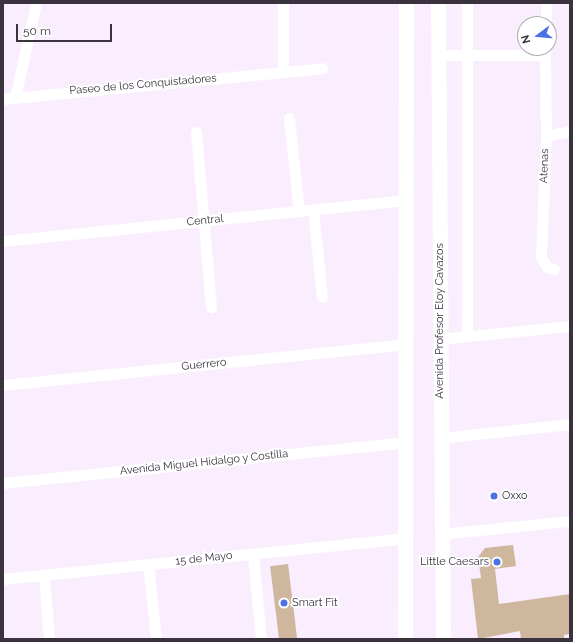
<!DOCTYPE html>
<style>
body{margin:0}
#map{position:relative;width:573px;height:642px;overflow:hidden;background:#f9edfe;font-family:Raleway,sans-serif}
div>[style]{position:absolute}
.building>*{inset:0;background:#cfb79d;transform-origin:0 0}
.minor>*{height:11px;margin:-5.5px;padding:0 5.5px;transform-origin:5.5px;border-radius:5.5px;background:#fff}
.secondary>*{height:15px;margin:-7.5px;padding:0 7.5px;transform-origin:7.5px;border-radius:7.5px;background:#fff}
.dots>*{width:11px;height:11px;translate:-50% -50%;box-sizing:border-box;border:2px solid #fff;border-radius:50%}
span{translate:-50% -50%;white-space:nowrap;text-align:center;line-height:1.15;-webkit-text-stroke:3.5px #fff;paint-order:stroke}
.street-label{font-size:11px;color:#3a323d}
.poi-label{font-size:11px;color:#3a323d}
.left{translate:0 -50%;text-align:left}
.right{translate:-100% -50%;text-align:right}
.frame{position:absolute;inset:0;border:4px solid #3a323d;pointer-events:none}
.north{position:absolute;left:517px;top:16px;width:40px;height:40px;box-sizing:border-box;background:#fff;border:1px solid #b0adb1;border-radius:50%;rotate:254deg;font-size:11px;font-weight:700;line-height:16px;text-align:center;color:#3a323d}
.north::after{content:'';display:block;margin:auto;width:14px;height:18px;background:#4c71e4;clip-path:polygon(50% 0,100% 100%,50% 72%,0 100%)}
.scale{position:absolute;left:16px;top:24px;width:96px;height:18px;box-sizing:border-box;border:2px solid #3a323d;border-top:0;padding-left:5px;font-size:12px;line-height:14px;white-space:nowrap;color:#3a323d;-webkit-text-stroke:3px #fff;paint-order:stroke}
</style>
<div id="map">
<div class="building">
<div style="clip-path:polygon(513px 545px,516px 566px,495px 569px,499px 604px,570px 594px,570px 634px,564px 635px,564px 639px,521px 639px,520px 631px,478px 639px,471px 579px,481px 578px,478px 557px,485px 548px)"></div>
<div style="left:288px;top:564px;width:76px;height:18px;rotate:83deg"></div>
</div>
<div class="minor">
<div style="left:283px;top:3px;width:69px;rotate:90deg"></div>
<div style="left:467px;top:3px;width:333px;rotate:90deg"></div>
<div style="left:546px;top:24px;width:21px;rotate:-90deg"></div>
<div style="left:545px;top:48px;width:88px;rotate:89.3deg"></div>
<div style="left:546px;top:136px;width:121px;rotate:92.4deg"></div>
<div style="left:541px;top:257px;width:12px;rotate:59deg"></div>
<div style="left:547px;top:267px;width:7px;rotate:16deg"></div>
<div style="left:439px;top:55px;width:106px"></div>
<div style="left:15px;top:98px;width:97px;rotate:-77.5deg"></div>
<div style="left:3px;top:99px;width:321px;rotate:-5.5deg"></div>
<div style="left:289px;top:118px;width:94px;rotate:83.9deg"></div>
<div style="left:196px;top:132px;width:176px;rotate:85.1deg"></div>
<div style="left:546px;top:136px;width:25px;rotate:-12deg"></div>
<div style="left:313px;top:210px;width:87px;rotate:84.1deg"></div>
<div style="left:3px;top:241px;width:406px;rotate:-5.8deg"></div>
<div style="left:439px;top:339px;width:132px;rotate:-5.7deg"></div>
<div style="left:3px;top:385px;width:404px;rotate:-5.8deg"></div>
<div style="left:440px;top:438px;width:131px;rotate:-6.1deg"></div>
<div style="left:3px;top:483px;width:404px;rotate:-5.8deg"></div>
<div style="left:441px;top:534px;width:130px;rotate:-5.8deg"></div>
<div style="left:253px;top:555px;width:84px;rotate:84.6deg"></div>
<div style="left:148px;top:565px;width:74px;rotate:83.8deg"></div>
<div style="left:44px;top:574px;width:65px;rotate:85.6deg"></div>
<div style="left:3px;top:579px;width:404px;rotate:-5.8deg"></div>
</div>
<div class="secondary">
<div style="left:438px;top:3px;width:636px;rotate:89.55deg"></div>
<div style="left:405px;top:639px;width:636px;rotate:-89.91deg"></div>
</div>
<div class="dots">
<div style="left:494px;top:496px;background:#4c71e4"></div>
<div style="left:497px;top:562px;background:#4c71e4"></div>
<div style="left:284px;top:603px;background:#4c71e4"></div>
</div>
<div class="street-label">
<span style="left:143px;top:85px;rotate:-5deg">Paseo de los Conquistadores</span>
<span style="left:545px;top:166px;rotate:-88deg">Atenas</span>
<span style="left:205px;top:221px;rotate:-6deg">Central</span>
<span style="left:440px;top:321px;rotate:-90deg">Avenida Profesor Eloy Cavazos</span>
<span style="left:204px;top:365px;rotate:-6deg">Guerrero</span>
<span style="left:204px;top:463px;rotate:-6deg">Avenida Miguel Hidalgo y Costilla</span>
<span style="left:204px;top:559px;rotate:-6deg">15 de Mayo</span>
</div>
<div class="poi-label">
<span class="left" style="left:502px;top:496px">Oxxo</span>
<span class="right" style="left:489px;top:562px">Little Caesars</span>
<span class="left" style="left:292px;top:603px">Smart Fit</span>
</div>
<div class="frame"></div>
<div class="north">N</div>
<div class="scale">50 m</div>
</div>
